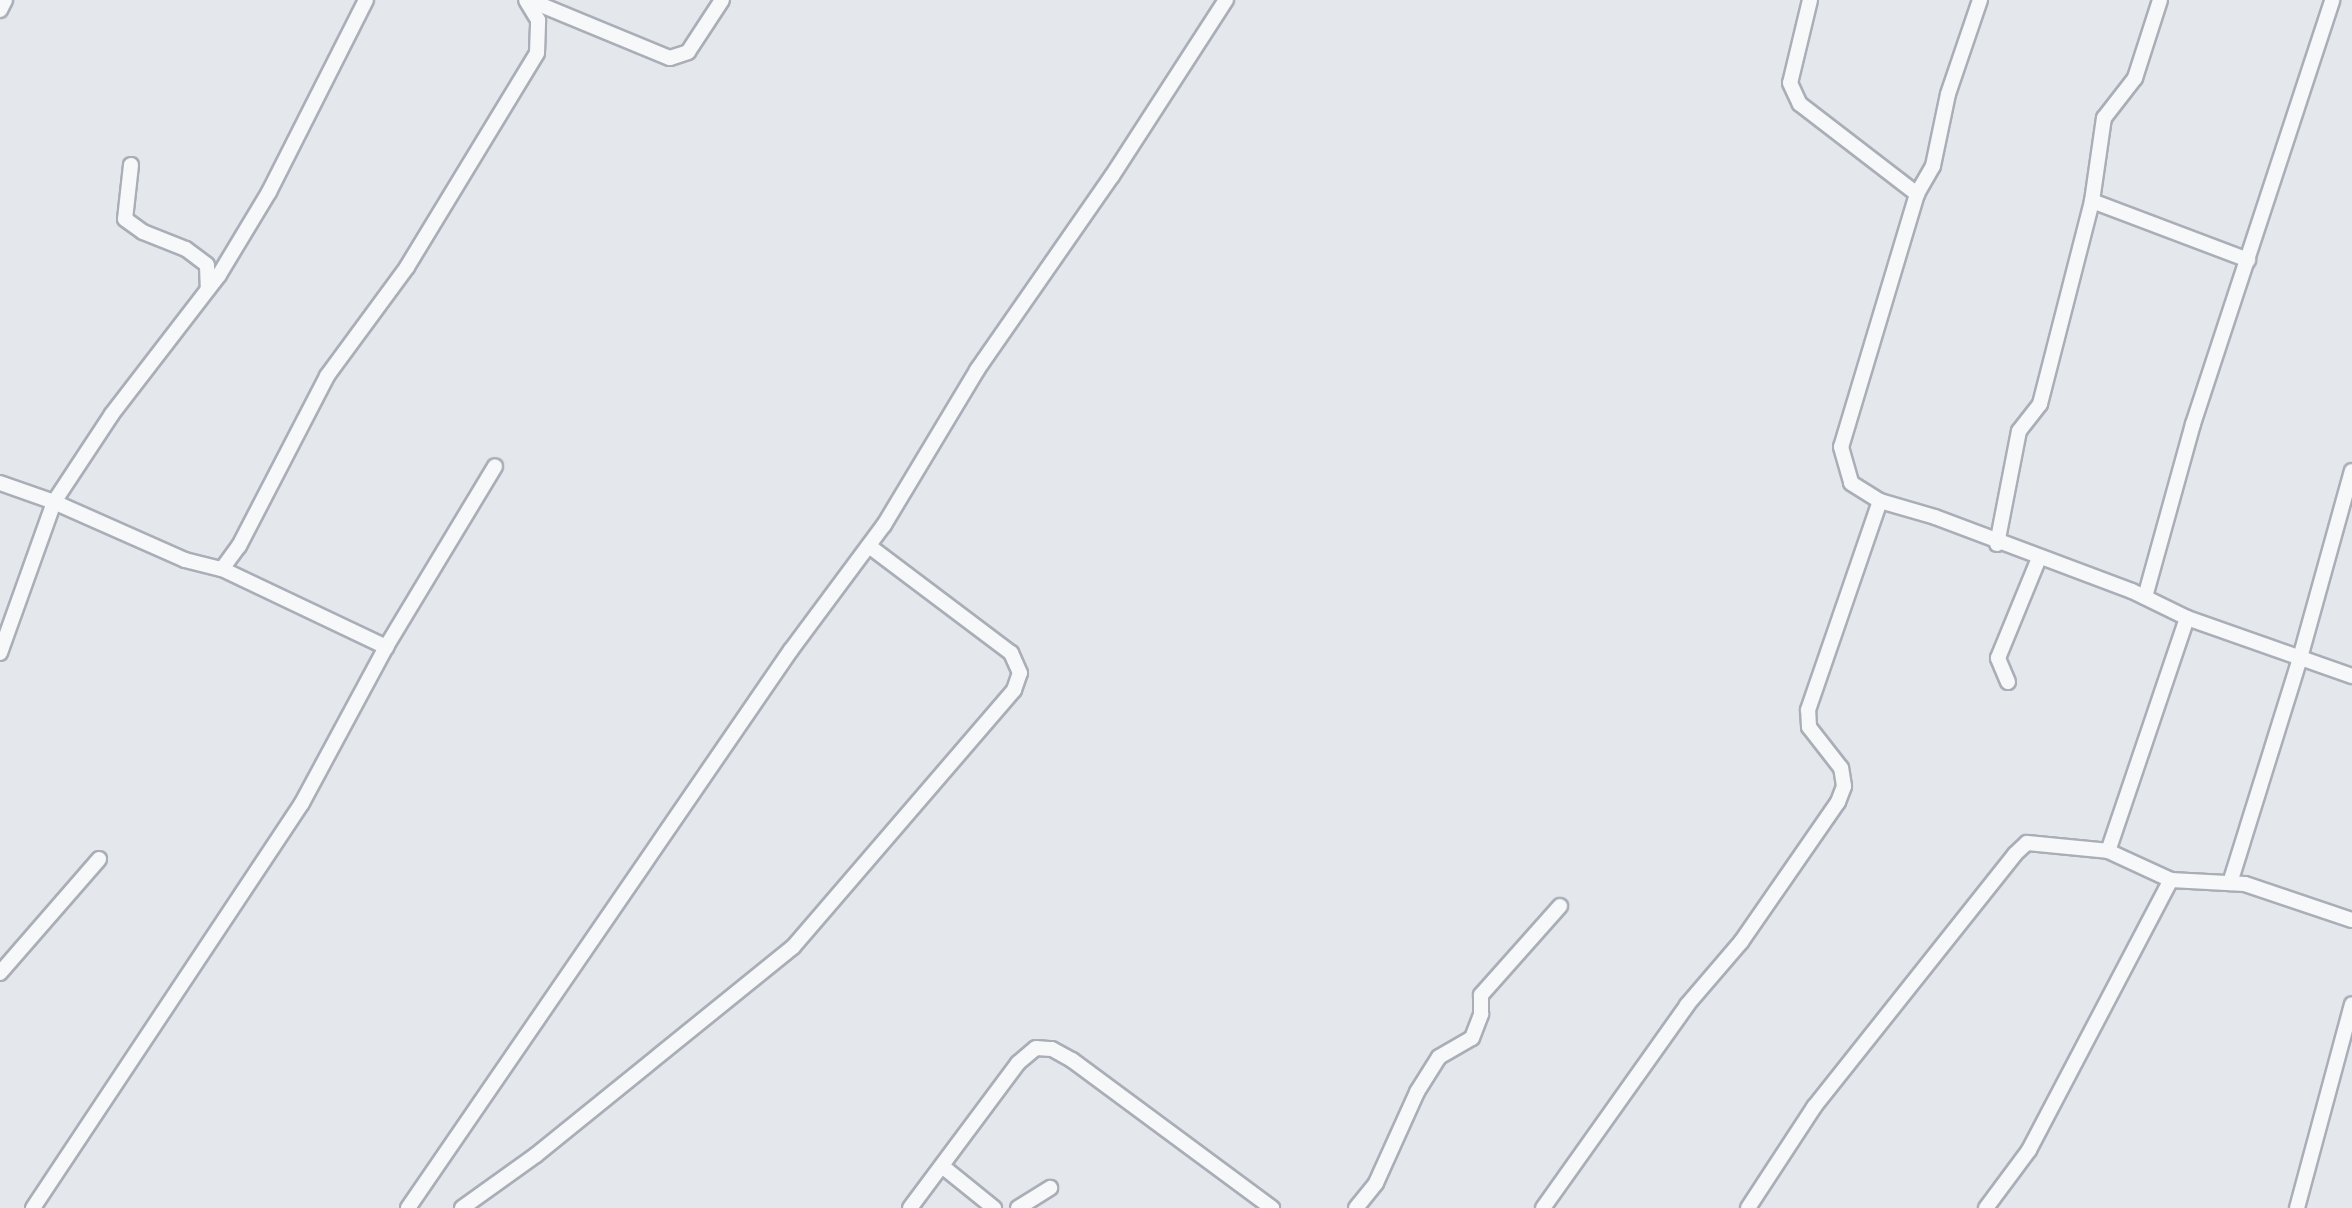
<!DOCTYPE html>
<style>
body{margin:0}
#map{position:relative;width:2352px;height:1208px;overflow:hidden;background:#e4e7ec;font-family:"Open Sans",sans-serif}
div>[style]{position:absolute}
.roads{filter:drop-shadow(2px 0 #a9aeb7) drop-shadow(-2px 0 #a9aeb7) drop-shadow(0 2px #a9aeb7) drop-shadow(0 -2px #a9aeb7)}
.minor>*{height:14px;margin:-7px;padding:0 7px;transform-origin:7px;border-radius:7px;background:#f7f8fa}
span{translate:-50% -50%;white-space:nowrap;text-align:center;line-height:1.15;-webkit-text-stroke:8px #f4f6f9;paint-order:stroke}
</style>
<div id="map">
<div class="roads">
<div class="minor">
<div style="left:529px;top:0;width:152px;rotate:22.4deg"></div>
<div style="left:670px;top:58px;width:19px;rotate:-18deg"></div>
<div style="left:688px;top:52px;width:62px;rotate:-56.8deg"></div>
<div style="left:1810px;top:0;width:85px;rotate:103.5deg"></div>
<div style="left:1790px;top:83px;width:23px;rotate:65deg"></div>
<div style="left:1800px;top:104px;width:148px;rotate:37.6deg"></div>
<div style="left:1980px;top:0;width:99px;rotate:108.8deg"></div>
<div style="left:1948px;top:94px;width:74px;rotate:101.8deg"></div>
<div style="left:1933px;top:166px;width:32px;rotate:120deg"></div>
<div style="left:1917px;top:194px;width:264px;rotate:106.7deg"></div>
<div style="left:1841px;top:447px;width:37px;rotate:74deg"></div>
<div style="left:1851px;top:483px;width:34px;rotate:32deg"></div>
<div style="left:1880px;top:501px;width:57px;rotate:16.2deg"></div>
<div style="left:1935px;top:517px;width:210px;rotate:20.6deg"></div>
<div style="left:2132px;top:591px;width:61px;rotate:26.1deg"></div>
<div style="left:2187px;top:618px;width:175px;rotate:19.4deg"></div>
<div style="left:0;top:10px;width:11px;rotate:-63deg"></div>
<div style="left:131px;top:165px;width:54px;rotate:96.3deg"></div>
<div style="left:125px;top:219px;width:22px;rotate:36deg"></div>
<div style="left:143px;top:232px;width:46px;rotate:21.6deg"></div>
<div style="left:186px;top:249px;width:26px;rotate:37deg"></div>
<div style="left:207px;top:265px;width:23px;rotate:88deg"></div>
<div style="left:2092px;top:201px;width:167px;rotate:20.7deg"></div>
<div style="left:0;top:483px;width:57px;rotate:19.4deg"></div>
<div style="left:54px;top:502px;width:143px;rotate:23.9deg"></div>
<div style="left:185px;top:560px;width:38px;rotate:14deg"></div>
<div style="left:222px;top:569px;width:29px;rotate:-54deg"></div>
<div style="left:239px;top:546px;width:191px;rotate:-62.6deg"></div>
<div style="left:327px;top:376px;width:135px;rotate:-53.7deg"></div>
<div style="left:407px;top:267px;width:250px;rotate:-58.7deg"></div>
<div style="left:537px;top:53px;width:33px;rotate:-88deg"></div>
<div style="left:538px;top:20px;width:23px;rotate:-121deg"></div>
<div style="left:1997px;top:544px;width:115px;rotate:-79deg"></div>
<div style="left:2019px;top:431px;width:34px;rotate:-52deg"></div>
<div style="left:2040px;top:404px;width:210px;rotate:-75.6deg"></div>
<div style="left:2092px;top:201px;width:84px;rotate:-81.8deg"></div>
<div style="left:2104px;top:118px;width:51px;rotate:-52.2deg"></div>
<div style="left:2135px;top:78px;width:82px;rotate:-72.2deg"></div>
<div style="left:222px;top:569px;width:182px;rotate:25.4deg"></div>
<div style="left:386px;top:647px;width:211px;rotate:-58.9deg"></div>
<div style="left:2145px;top:597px;width:180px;rotate:-74.5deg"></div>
<div style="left:2193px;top:424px;width:446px;rotate:-71.8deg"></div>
<div style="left:2187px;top:618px;width:246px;rotate:108.7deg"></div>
<div style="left:2108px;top:851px;width:69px;rotate:24.7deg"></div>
<div style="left:2171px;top:880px;width:74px;rotate:3.1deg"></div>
<div style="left:2245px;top:884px;width:113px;rotate:18.6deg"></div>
<div style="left:0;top:653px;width:160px;rotate:-70.3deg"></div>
<div style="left:54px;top:502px;width:105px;rotate:-56.6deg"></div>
<div style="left:112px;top:414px;width:175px;rotate:-52.4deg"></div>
<div style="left:219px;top:275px;width:97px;rotate:-58.9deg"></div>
<div style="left:269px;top:192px;width:215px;rotate:-63.2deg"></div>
<div style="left:2008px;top:682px;width:26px;rotate:-113deg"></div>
<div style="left:1998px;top:658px;width:108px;rotate:-67.7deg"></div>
<div style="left:2230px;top:883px;width:236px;rotate:-72.7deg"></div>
<div style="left:2300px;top:658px;width:194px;rotate:-74.5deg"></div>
<div style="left:0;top:973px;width:151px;rotate:-49deg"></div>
<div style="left:942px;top:1166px;width:67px;rotate:38.9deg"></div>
<div style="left:33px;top:1208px;width:486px;rotate:-56.4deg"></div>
<div style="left:302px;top:803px;width:177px;rotate:-61.7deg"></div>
<div style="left:408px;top:1208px;width:677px;rotate:-55.54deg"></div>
<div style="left:791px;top:650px;width:156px;rotate:-53.4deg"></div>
<div style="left:884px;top:525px;width:181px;rotate:-59deg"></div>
<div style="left:977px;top:370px;width:236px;rotate:-55.2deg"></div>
<div style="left:1112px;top:176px;width:210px;rotate:-57.1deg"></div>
<div style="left:462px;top:1208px;width:91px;rotate:-35.6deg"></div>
<div style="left:536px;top:1155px;width:331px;rotate:-39deg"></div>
<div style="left:793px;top:947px;width:339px;rotate:-49.3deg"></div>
<div style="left:1014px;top:690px;width:18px;rotate:-71deg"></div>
<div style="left:1020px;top:673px;width:22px;rotate:-114deg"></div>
<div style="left:1011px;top:653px;width:178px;rotate:-143deg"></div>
<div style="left:910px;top:1208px;width:181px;rotate:-53.3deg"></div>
<div style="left:1018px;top:1063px;width:23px;rotate:-40deg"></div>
<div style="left:1036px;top:1048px;width:16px;rotate:4deg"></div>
<div style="left:1052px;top:1049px;width:23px;rotate:29deg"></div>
<div style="left:1072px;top:1060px;width:249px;rotate:36.5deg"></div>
<div style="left:1018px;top:1208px;width:38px;rotate:-32deg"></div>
<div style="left:1356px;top:1208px;width:32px;rotate:-51deg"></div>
<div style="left:1376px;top:1183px;width:100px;rotate:-65.7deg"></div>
<div style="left:1417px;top:1092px;width:41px;rotate:-57.8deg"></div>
<div style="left:1439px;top:1057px;width:38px;rotate:-30deg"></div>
<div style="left:1472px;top:1038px;width:26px;rotate:-69deg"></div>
<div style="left:1481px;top:1014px;width:19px;rotate:-90deg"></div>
<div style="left:1481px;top:995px;width:119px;rotate:-48.4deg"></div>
<div style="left:1543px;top:1208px;width:249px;rotate:-54.6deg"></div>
<div style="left:1687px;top:1005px;width:83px;rotate:-49.4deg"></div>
<div style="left:1741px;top:942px;width:170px;rotate:-55.3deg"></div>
<div style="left:1838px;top:802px;width:17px;rotate:-69deg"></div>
<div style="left:1844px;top:786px;width:18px;rotate:-99deg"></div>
<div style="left:1841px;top:768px;width:52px;rotate:-128deg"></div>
<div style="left:1809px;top:727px;width:17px;rotate:-93deg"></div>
<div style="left:1808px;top:710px;width:221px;rotate:-71deg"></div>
<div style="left:1748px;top:1208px;width:121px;rotate:-56.8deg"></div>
<div style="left:1814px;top:1107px;width:323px;rotate:-51.5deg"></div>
<div style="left:2015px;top:854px;width:16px;rotate:-43deg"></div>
<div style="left:2027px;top:843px;width:81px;rotate:5.6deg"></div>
<div style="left:1986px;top:1208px;width:72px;rotate:-53.4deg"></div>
<div style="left:2029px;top:1150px;width:305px;rotate:-62.3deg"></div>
<div style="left:2297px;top:1208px;width:211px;rotate:-74.9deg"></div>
</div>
</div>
</div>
